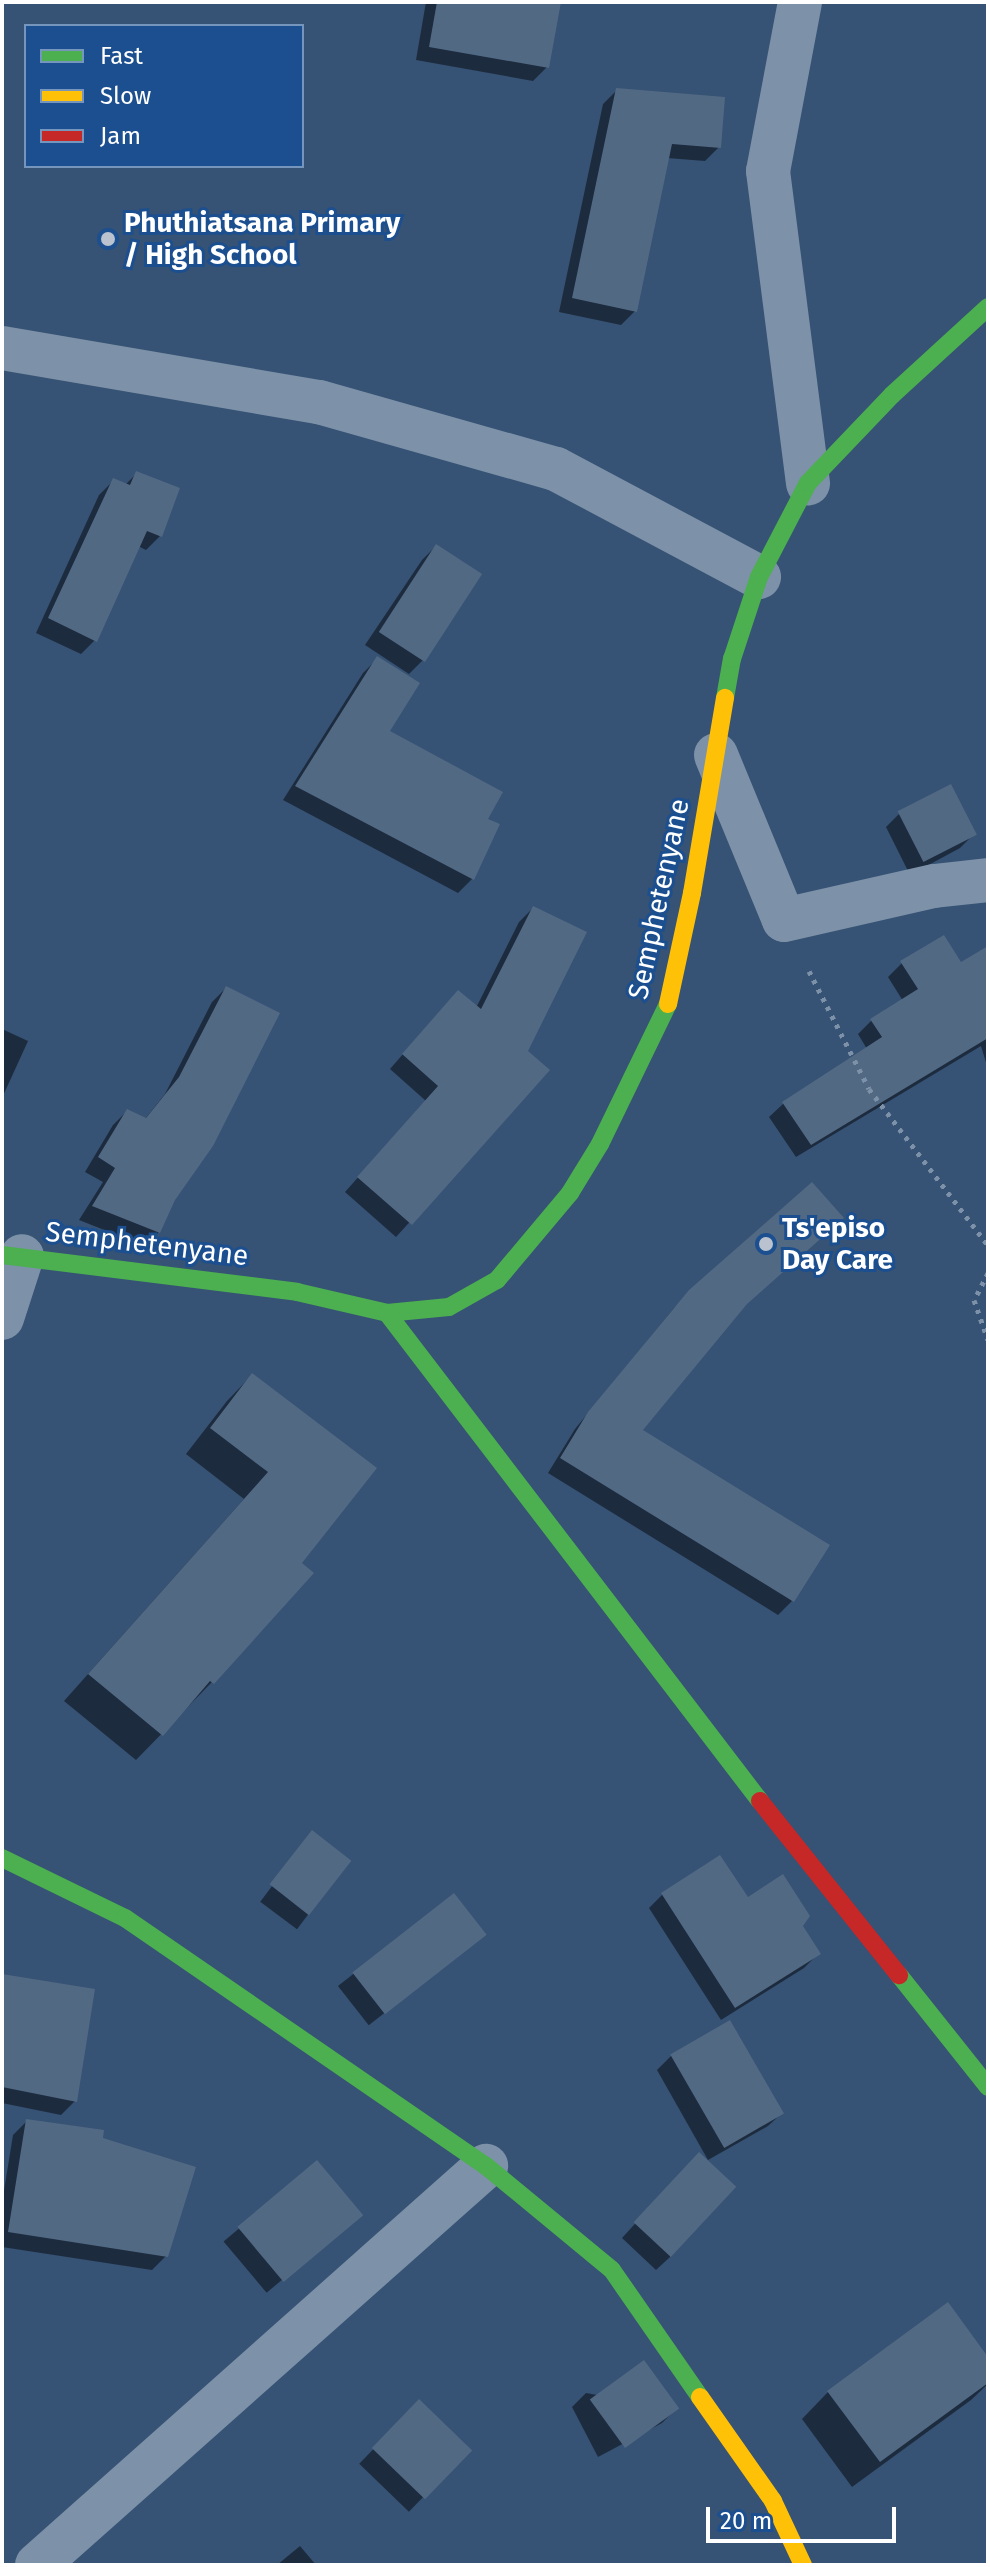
<!DOCTYPE html>
<style>
body{margin:0}
#map{position:relative;width:990px;height:2567px;overflow:hidden;background:#365274;font-family:"Fira Sans",sans-serif}
div>[style]{position:absolute}
.shadow>*{inset:0;background:#0007;transform-origin:0 0}
.building>*{inset:0;background:#526984;transform-origin:0 0}
.path>*{height:5px;margin-top:-2.5px;transform-origin:0;background:repeating-linear-gradient(90deg,#7d92a8 0 4px,transparent 0 10px)}
.street>*{height:44px;margin:-22px;padding:0 22px;transform-origin:22px;border-radius:22px;background:#7d92a8}
.fast>*{height:18px;margin:-9px;padding:0 9px;transform-origin:9px;border-radius:9px;background:#4caf50}
.slow>*{height:18px;margin:-9px;padding:0 9px;transform-origin:9px;border-radius:9px;background:#ffc107}
.jam>*{height:18px;margin:-9px;padding:0 9px;transform-origin:9px;border-radius:9px;background:#c62828}
.dots>*{width:22px;height:22px;translate:-50% -50%;box-sizing:border-box;border:4px solid #1b4f8f;border-radius:50%}
span{translate:-50% -50%;white-space:nowrap;text-align:center;line-height:1.15;-webkit-text-stroke:6px #1b4f8f;paint-order:stroke}
.poi-label{font-size:28px;color:#fff;font-weight:700}
.left{translate:0 -50%;text-align:left}
.street-label{font-size:28px;color:#fff}
.frame{position:absolute;inset:0;border:4px solid #fff;pointer-events:none}
.legend{position:absolute;left:24px;top:24px;width:280px;height:144px;box-sizing:border-box;background:#1b4f8f;border:2px solid #7695bc;margin:0;padding:10px 14px;list-style:none;font-size:24px;color:#fff}
.legend li{display:flex;align-items:center;gap:16px;height:40px}
.legend b{width:40px;border:2px solid #7695bc}
.scale{position:absolute;left:706px;top:2507px;width:190px;height:36px;box-sizing:border-box;border:4px solid #fff;border-top:0;padding-left:10px;font-size:24px;line-height:28px;white-space:nowrap;color:#fff;-webkit-text-stroke:6px #1b4f8f;paint-order:stroke}
</style>
<div id="map">
<div class="shadow">
<div style="clip-path:polygon(426px 2px,559px 2px,547px 67px,533px 81px,416px 60px)"></div>
<div style="clip-path:polygon(617px 90px,719px 147px,705px 161px,667px 158px,635px 311px,621px 325px,559px 312px,603px 104px)"></div>
<div style="clip-path:polygon(136px 474px,160px 536px,146px 550px,138px 546px,95px 640px,81px 654px,36px 633px,99px 495px,113px 481px,125px 485px)"></div>
<div style="clip-path:polygon(436px 546px,423px 660px,409px 674px,365px 645px,422px 560px)"></div>
<div style="clip-path:polygon(377px 659px,387px 732px,485px 819px,472px 879px,458px 893px,283px 800px,363px 673px)"></div>
<div style="clip-path:polygon(900px 813px,974px 834px,960px 848px,910px 875px,886px 827px)"></div>
<div style="clip-path:polygon(533px 908px,525px 1051px,547px 1071px,396px 1237px,345px 1192px,426px 1101px,390px 1069px,445px 1006px,476px 1008px,519px 922px)"></div>
<div style="clip-path:polygon(988px 949px,988px 1069px,981px 1046px,796px 1157px,769px 1117px,783px 1104px,867px 1049px,858px 1034px,872px 1020px,903px 1001px,888px 977px,902px 963px,961px 965px)"></div>
<div style="clip-path:polygon(226px 988px,173px 1199px,159px 1232px,145px 1246px,79px 1220px,103px 1182px,85px 1172px,113px 1125px,127px 1111px,145px 1119px,165px 1094px,212px 1002px)"></div>
<div style="clip-path:polygon(2px 1029px,28px 1041px,2px 1098px)"></div>
<div style="clip-path:polygon(675px 1307px,740px 1310px,640px 1430px,792px 1601px,778px 1615px,548px 1473px,575px 1429px)"></div>
<div style="clip-path:polygon(252px 1375px,299px 1563px,212px 1682px,136px 1760px,64px 1701px,244px 1499px,186px 1454px,227px 1401px)"></div>
<div style="left:312px;top:1833px;width:46px;height:86px;rotate:37deg"></div>
<div style="clip-path:polygon(663px 1894px,747px 1900px,800px 1926px,818px 1954px,804px 1968px,721px 2020px,649px 1908px)"></div>
<div style="left:453px;top:1896px;width:50px;height:146px;rotate:52deg"></div>
<div style="clip-path:polygon(2px 1976px,75px 2101px,61px 2115px,2px 2103px)"></div>
<div style="clip-path:polygon(729px 2023px,782px 2113px,768px 2126px,708px 2160px,657px 2070px,671px 2056px)"></div>
<div style="clip-path:polygon(27px 2121px,100px 2139px,166px 2256px,152px 2270px,2px 2247px,2px 2203px,13px 2135px)"></div>
<div style="left:317px;top:2163px;width:67px;height:122px;rotate:50deg"></div>
<div style="clip-path:polygon(685px 2169px,670px 2257px,656px 2270px,622px 2238px)"></div>
<div style="clip-path:polygon(988px 2360px,988px 2384px,971px 2400px,852px 2487px,802px 2419px,828px 2392px)"></div>
<div style="clip-path:polygon(586px 2393px,676px 2409px,662px 2423px,598px 2457px,572px 2407px)"></div>
<div style="left:419px;top:2402px;width:69px;height:86px;rotate:44deg"></div>
<div style="clip-path:polygon(300px 2546px,316px 2565px,277px 2565px)"></div>
</div>
<div class="building">
<div style="clip-path:polygon(437px 2px,561px 2px,549px 68px,429px 47px)"></div>
<div style="clip-path:polygon(616px 88px,725px 97px,721px 148px,672px 144px,637px 312px,572px 298px)"></div>
<div style="clip-path:polygon(136px 471px,180px 488px,162px 537px,147px 531px,97px 642px,48px 618px,113px 478px,130px 485px)"></div>
<div style="left:436px;top:544px;width:55px;height:105px;rotate:33deg"></div>
<div style="clip-path:polygon(377px 656px,420px 683px,390px 731px,503px 792px,488px 819px,500px 824px,474px 880px,295px 786px)"></div>
<div style="left:951px;top:784px;width:57px;height:60px;rotate:63deg"></div>
<div style="clip-path:polygon(533px 906px,587px 932px,528px 1051px,550px 1070px,412px 1225px,357px 1177px,438px 1086px,402px 1054px,458px 990px,481px 1009px)"></div>
<div style="clip-path:polygon(944px 935px,961px 962px,988px 946px,988px 1038px,811px 1145px,782px 1102px,882px 1037px,870px 1019px,918px 989px,900px 961px)"></div>
<div style="clip-path:polygon(226px 986px,280px 1013px,213px 1146px,175px 1200px,160px 1233px,92px 1206px,115px 1168px,98px 1157px,127px 1109px,146px 1118px,179px 1077px)"></div>
<div style="clip-path:polygon(812px 1182px,844px 1218px,747px 1304px,643px 1430px,830px 1545px,794px 1602px,560px 1458px,588px 1412px,689px 1290px)"></div>
<div style="clip-path:polygon(252px 1373px,377px 1468px,302px 1563px,314px 1573px,214px 1684px,210px 1681px,163px 1736px,88px 1674px,268px 1472px,210px 1428px)"></div>
<div style="left:312px;top:1830px;width:50px;height:69px;rotate:38deg"></div>
<div style="clip-path:polygon(720px 1855px,748px 1897px,783px 1874px,810px 1916px,803px 1926px,821px 1954px,735px 2008px,661px 1893px)"></div>
<div style="left:454px;top:1893px;width:53px;height:129px;rotate:52deg"></div>
<div style="clip-path:polygon(2px 1974px,95px 1989px,77px 2102px,2px 2087px)"></div>
<div style="left:730px;top:2020px;width:108px;height:69px;rotate:60deg"></div>
<div style="clip-path:polygon(26px 2119px,104px 2130px,103px 2138px,196px 2167px,168px 2257px,8px 2232px)"></div>
<div style="left:699px;top:2152px;width:51px;height:96px;rotate:43deg"></div>
<div style="left:317px;top:2160px;width:72px;height:104px;rotate:50deg"></div>
<div style="clip-path:polygon(948px 2302px,988px 2357px,988px 2383px,880px 2462px,827px 2391px)"></div>
<div style="left:644px;top:2360px;width:60px;height:67px;rotate:54deg"></div>
<div style="left:419px;top:2399px;width:74px;height:68px;rotate:44deg"></div>
</div>
<div class="path">
<div style="left:809px;top:971px;width:132px;rotate:63deg"></div>
<div style="left:869px;top:1089px;width:196px;rotate:52.7deg"></div>
<div style="left:988px;top:1273px;width:30px;rotate:117deg"></div>
<div style="left:974px;top:1300px;width:42px;rotate:70.7deg"></div>
</div>
<div class="street">
<div style="left:800px;top:2px;width:172px;rotate:100.7deg"></div>
<div style="left:768px;top:171px;width:315px;rotate:82.7deg"></div>
<div style="left:2px;top:348px;width:322px;rotate:9.7deg"></div>
<div style="left:319px;top:402px;width:246px;rotate:15.8deg"></div>
<div style="left:556px;top:469px;width:230px;rotate:28deg"></div>
<div style="left:716px;top:755px;width:178px;rotate:67.6deg"></div>
<div style="left:784px;top:920px;width:154px;rotate:-12.8deg"></div>
<div style="left:934px;top:886px;width:54px;rotate:-6.3deg"></div>
<div style="left:2px;top:1318px;width:65px;rotate:-72.1deg"></div>
<div style="left:37px;top:2565px;width:601px;rotate:-41.63deg"></div>
</div>
<div class="fast">
<div style="left:725px;top:698px;width:40px;rotate:-80deg"></div>
<div style="left:732px;top:659px;width:86px;rotate:-71.8deg"></div>
<div style="left:759px;top:577px;width:106px;rotate:-62.5deg"></div>
<div style="left:808px;top:483px;width:122px;rotate:-46.3deg"></div>
<div style="left:892px;top:395px;width:130px;rotate:-42.5deg"></div>
<div style="left:2px;top:1255px;width:297px;rotate:7.1deg"></div>
<div style="left:297px;top:1292px;width:92px;rotate:13.1deg"></div>
<div style="left:387px;top:1313px;width:62px;rotate:-5.5deg"></div>
<div style="left:449px;top:1307px;width:55px;rotate:-29.4deg"></div>
<div style="left:497px;top:1280px;width:114px;rotate:-50deg"></div>
<div style="left:570px;top:1193px;width:57px;rotate:-58.5deg"></div>
<div style="left:600px;top:1144px;width:156px;rotate:-64.1deg"></div>
<div style="left:387px;top:1313px;width:614px;rotate:52.61deg"></div>
<div style="left:2px;top:1858px;width:137px;rotate:26deg"></div>
<div style="left:125px;top:1918px;width:438px;rotate:34.5deg"></div>
<div style="left:486px;top:2166px;width:163px;rotate:39.5deg"></div>
<div style="left:612px;top:2270px;width:155px;rotate:55.3deg"></div>
<div style="left:899px;top:1975px;width:143px;rotate:51.5deg"></div>
</div>
<div class="slow">
<div style="left:668px;top:1004px;width:114px;rotate:-77.8deg"></div>
<div style="left:692px;top:893px;width:198px;rotate:-80.4deg"></div>
<div style="left:700px;top:2397px;width:127px;rotate:54.9deg"></div>
<div style="left:773px;top:2501px;width:71px;rotate:64.9deg"></div>
</div>
<div class="jam">
<div style="left:760px;top:1801px;width:223px;rotate:51.4deg"></div>
</div>
<div class="dots">
<div style="left:108px;top:239px;background:#b9c2ce"></div>
<div style="left:766px;top:1244px;background:#b9c2ce"></div>
</div>
<div class="poi-label">
<span class="left" style="left:124px;top:239px">Phuthiatsana Primary<br>/ High School</span>
<span class="left" style="left:782px;top:1244px">Ts'episo<br>Day Care</span>
</div>
<div class="street-label">
<span style="left:659px;top:899px;rotate:-78deg">Semphetenyane</span>
<span style="left:147px;top:1244px;rotate:7deg">Semphetenyane</span>
</div>
<div class="frame"></div>
<ul class="legend">
<li><b style="height:10px;background:#4caf50"></b>Fast</li>
<li><b style="height:10px;background:#ffc107"></b>Slow</li>
<li><b style="height:10px;background:#c62828"></b>Jam</li>
</ul>
<div class="scale">20 m</div>
</div>
